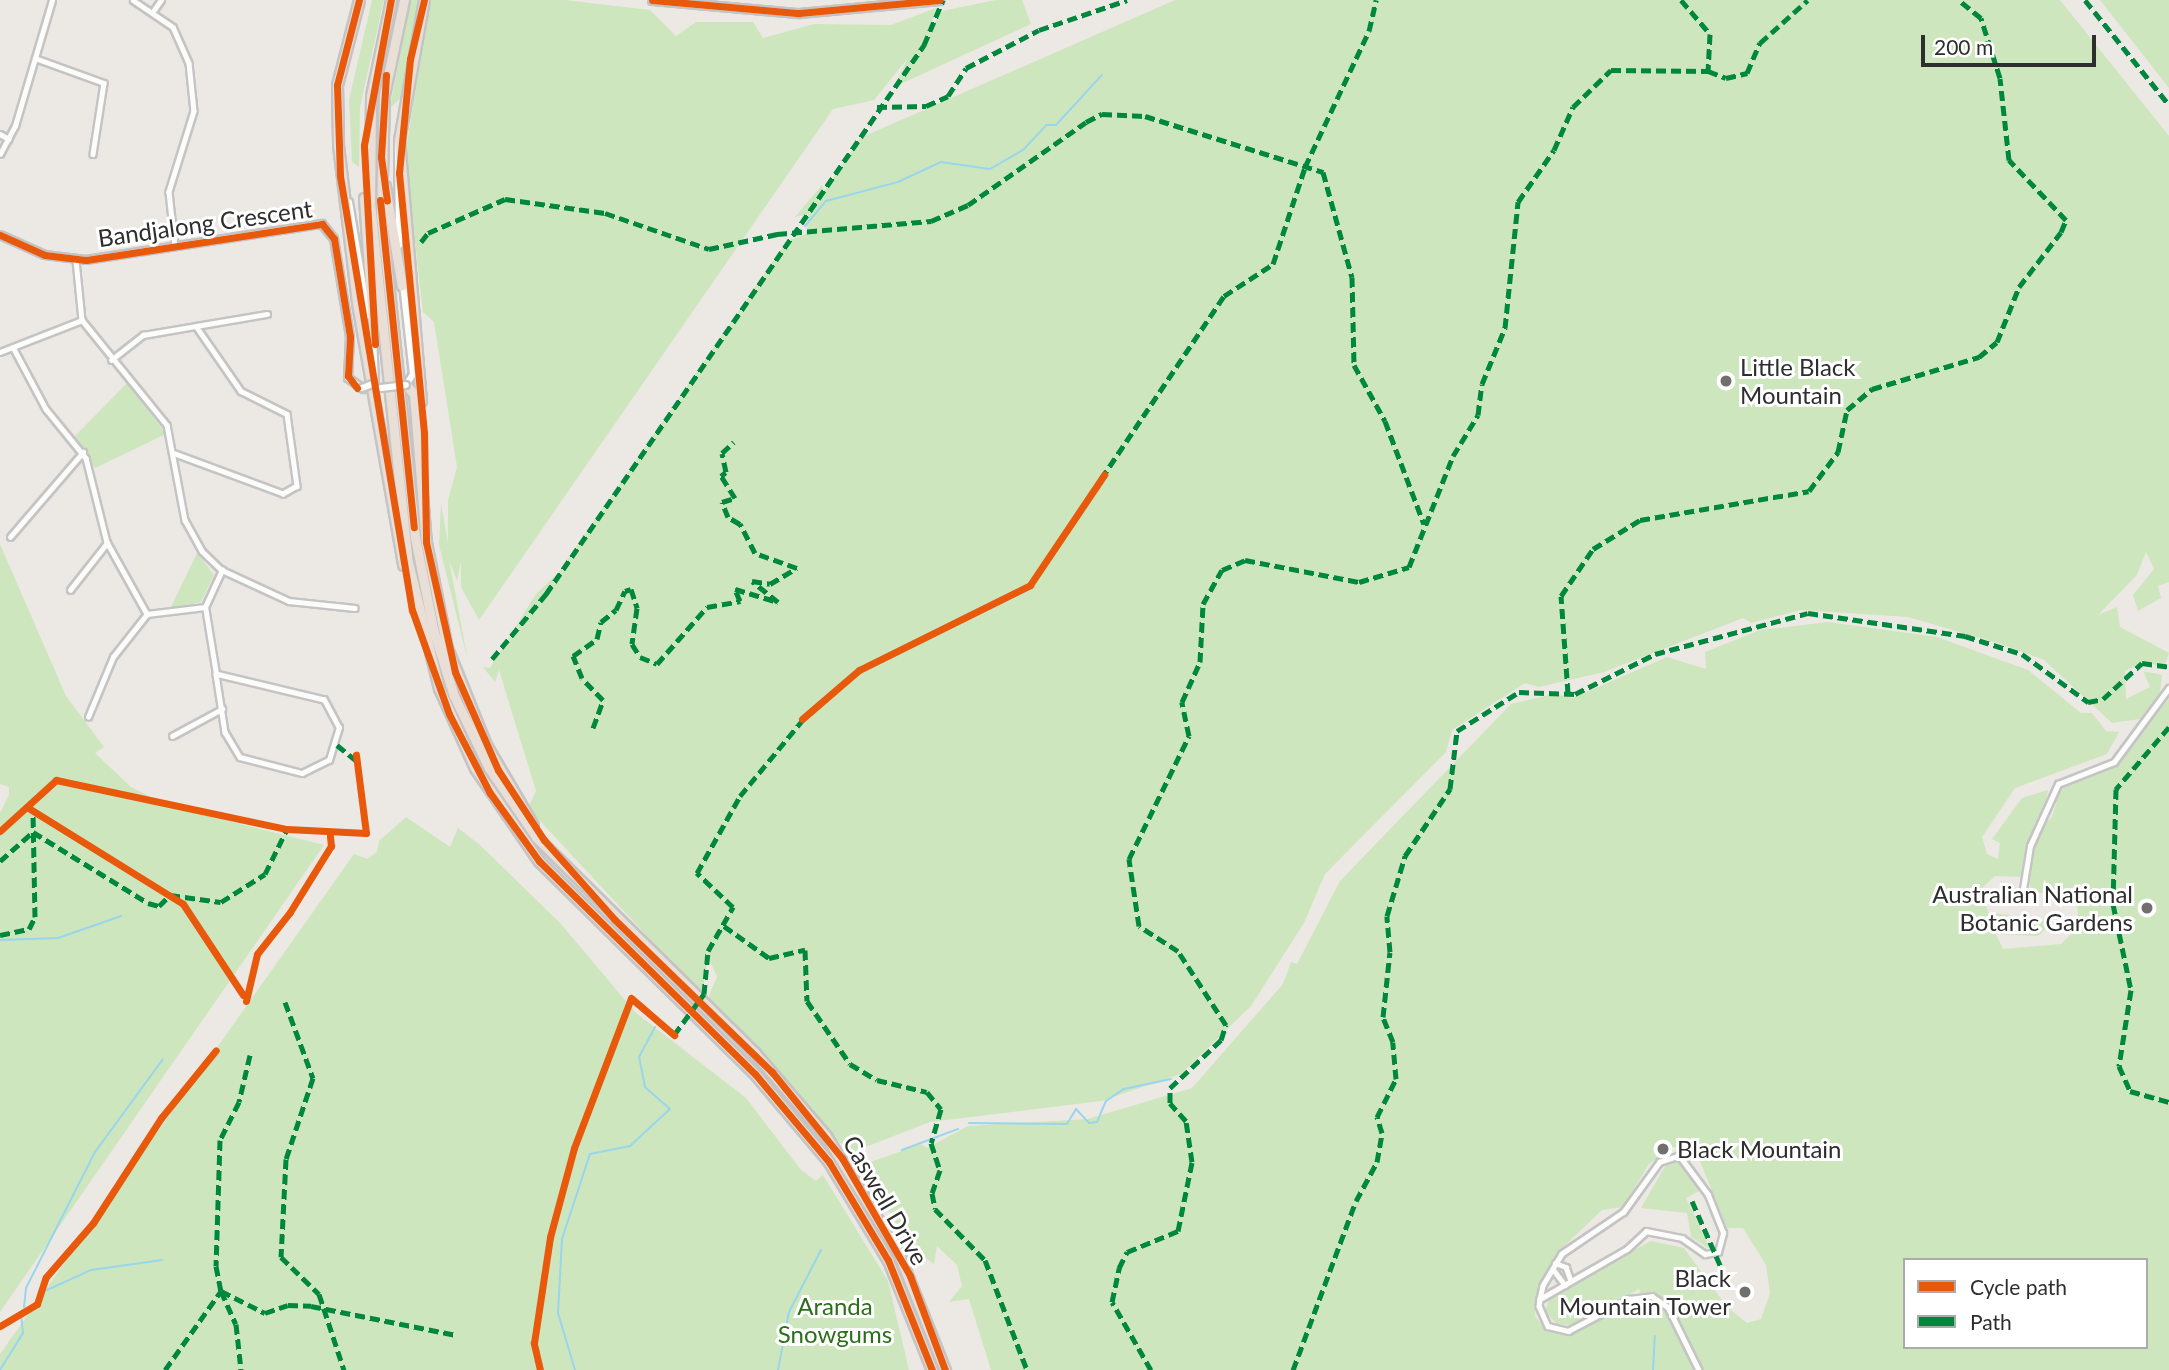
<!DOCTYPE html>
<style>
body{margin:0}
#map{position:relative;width:2169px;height:1370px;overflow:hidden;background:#ece8e4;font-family:Lato,sans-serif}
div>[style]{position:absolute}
.green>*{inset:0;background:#cee6be}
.stream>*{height:2px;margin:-1px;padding:0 1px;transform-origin:1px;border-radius:1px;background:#99d6ec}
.roads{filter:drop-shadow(2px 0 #c5c4c5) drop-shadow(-2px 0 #c5c4c5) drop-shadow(0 2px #c5c4c5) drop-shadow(0 -2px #c5c4c5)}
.street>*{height:4.5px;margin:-2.25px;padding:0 2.25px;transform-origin:2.25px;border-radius:2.25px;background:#fcfcfb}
.secondary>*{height:6px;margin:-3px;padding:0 3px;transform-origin:3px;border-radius:3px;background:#fcfcfb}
.primary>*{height:7px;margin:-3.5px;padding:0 3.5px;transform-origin:3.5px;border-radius:3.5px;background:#e8e4d6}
.highway>*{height:9px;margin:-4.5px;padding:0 4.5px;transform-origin:4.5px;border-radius:4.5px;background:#eadfd6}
.bridges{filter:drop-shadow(2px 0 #c5c4c5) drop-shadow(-2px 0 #c5c4c5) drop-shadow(0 2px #c5c4c5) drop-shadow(0 -2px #c5c4c5)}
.secondary-bridge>*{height:6px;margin:-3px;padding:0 3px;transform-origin:3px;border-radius:3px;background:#fcfcfb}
.quiet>*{height:5px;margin-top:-2.5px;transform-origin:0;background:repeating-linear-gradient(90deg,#00873e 0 10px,transparent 0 15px)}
.cycleway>*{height:7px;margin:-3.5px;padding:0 3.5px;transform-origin:3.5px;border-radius:3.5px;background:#e8590c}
.dots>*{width:19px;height:19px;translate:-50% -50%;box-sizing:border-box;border:4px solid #fff;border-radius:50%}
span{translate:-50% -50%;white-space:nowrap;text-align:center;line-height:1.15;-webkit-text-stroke:6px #fff;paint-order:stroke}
.street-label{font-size:24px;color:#2e2e2e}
.poi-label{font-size:24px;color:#2e2e2e}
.left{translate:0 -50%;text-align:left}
.right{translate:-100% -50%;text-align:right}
.park-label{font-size:24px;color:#2c6e1b}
.legend{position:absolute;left:1903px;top:1258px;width:245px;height:91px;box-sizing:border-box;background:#fff;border:2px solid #ababab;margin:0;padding:9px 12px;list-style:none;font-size:21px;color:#2e2e2e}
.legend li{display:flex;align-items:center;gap:14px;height:35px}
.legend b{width:35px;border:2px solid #ababab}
.scale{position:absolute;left:1921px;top:35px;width:175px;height:32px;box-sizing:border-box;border:4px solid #2e2e2e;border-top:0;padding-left:9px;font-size:21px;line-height:24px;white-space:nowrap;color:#2e2e2e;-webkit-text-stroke:5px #fff;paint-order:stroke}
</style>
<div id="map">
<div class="green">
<div style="clip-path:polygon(372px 0,384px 0,360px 107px,359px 167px,352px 162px,349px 100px)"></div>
<div style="clip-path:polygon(410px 0,419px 0,400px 99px,390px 108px)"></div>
<div style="clip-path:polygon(430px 0,565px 0,650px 10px,676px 36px,696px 22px,753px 22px,763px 38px,814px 24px,891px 25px,936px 8px,929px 31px,942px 11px,996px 0,1022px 0,1031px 24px,894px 87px,908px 58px,874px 100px,833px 109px,479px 620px,461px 587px,461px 562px,457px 581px,449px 560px,468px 661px,439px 545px,441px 503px,448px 544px,448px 500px,457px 467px,434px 322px,423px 312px,405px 155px)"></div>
<div style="clip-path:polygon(1175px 0,2060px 0,2169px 136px,2169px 582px,2158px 586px,2161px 598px,2138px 611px,2133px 595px,2154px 569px,2146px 552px,2137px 575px,2098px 615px,2117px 607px,2120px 627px,2169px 653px,2164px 668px,2145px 661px,2125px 671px,2126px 699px,2150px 687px,2143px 671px,2162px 675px,2160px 693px,2140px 719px,2112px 723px,2044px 660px,2001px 644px,1908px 617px,1801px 610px,1751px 623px,1743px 618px,1604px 672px,1539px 687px,1525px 683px,1452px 730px,1446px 752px,1325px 874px,1304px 923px,1251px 1006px,1181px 1074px,1101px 1101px,930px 1122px,850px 1153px,707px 1000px,717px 977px,708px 957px,702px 995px,528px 808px,536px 791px,499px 670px,495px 682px,483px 667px,490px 668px,536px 594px,558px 573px,787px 241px,806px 234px,808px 214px,795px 217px,822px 185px,824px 191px,860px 138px)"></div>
<div style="clip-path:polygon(2100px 0,2169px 0,2169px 88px)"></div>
<div style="clip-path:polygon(127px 383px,166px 434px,95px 468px,75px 436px)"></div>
<div style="clip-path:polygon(0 544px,66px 696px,104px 747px,95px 753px,131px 787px,171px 807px,324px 845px,0 1312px,0 813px,9px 795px,9px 787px,0 784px)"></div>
<div style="clip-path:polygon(197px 553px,214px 575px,201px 602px,170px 609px)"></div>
<div style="clip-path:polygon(evenodd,1828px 622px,1937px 637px,2028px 670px,2081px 713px,2092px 713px,2106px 731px,2119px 732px,2107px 754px,2015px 788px,1982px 837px,1987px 854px,1998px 859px,2000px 843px,1992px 839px,2022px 798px,2048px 790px,2040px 829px,2052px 817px,2062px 784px,2108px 770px,2169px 699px,2169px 1370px,991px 1370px,969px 1299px,949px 1302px,962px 1286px,957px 1265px,937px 1246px,934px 1264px,910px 1247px,862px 1165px,921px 1144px,927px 1148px,968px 1126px,1088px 1119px,1192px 1088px,1283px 984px,1291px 962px,1297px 964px,1340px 881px,1511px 704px,1554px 694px,1573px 698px,1667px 657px,1706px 669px,1705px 652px,1760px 630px,1828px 622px,1995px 876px,2026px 877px,2032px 890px,2077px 905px,2079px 926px,2061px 944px,2003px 949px,1996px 934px,2038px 936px,2053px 922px,1988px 912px,1981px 889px,1995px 876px,1828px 622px,1671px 1147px,1689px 1148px,1700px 1161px,1727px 1228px,1743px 1228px,1766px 1265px,1770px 1293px,1761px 1319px,1747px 1323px,1727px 1307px,1684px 1248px,1651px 1241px,1550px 1296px,1545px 1312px,1557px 1324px,1570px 1325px,1639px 1289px,1642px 1299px,1568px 1335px,1546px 1330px,1535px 1316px,1536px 1297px,1556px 1254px,1602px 1210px,1623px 1207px,1649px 1164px,1671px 1147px,1828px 622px,1905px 1260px,2146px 1260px,2146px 1347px,1905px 1347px,1905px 1260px)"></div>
<div style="clip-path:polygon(406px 817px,450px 847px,458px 828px,480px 845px,561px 924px,635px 1012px,746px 1098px,801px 1170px,816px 1181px,823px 1175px,888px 1281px,909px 1370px,0 1370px,0 1354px,354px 854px,367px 859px,377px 852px,379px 841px)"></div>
<div style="clip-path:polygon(1668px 1161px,1682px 1162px,1703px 1189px,1686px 1198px,1710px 1249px,1691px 1237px,1687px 1213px,1641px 1208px)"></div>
</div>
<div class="stream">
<div style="left:805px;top:226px;width:33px;rotate:-50deg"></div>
<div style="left:826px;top:201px;width:74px;rotate:-14.8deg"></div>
<div style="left:898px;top:182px;width:47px;rotate:-24.9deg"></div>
<div style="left:941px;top:162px;width:49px;rotate:8.1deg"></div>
<div style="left:990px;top:169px;width:39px;rotate:-30deg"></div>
<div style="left:1024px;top:149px;width:33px;rotate:-47deg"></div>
<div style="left:1046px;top:125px;width:10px"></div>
<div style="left:1056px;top:125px;width:68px;rotate:-47.4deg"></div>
<div style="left:0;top:940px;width:58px;rotate:-2deg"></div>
<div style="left:58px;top:938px;width:67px;rotate:-19.2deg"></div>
<div style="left:969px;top:1123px;width:98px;rotate:0.6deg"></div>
<div style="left:1067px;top:1124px;width:17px;rotate:-59deg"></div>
<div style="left:1076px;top:1109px;width:19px;rotate:47deg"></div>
<div style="left:1089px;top:1123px;width:8px;rotate:-7deg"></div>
<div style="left:1097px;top:1122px;width:23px;rotate:-67deg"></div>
<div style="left:1106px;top:1101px;width:22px;rotate:-34deg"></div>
<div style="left:1124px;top:1089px;width:48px;rotate:-12deg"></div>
<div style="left:902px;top:1150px;width:60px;rotate:-20.6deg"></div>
<div style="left:47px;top:1290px;width:48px;rotate:-24.4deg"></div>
<div style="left:91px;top:1270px;width:72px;rotate:-8deg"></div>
<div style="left:24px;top:1307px;width:19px;rotate:-84deg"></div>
<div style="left:26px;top:1288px;width:153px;rotate:-63.1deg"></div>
<div style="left:95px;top:1152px;width:115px;rotate:-53.8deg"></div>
<div style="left:0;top:1370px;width:44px;rotate:-58.1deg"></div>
<div style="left:23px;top:1333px;width:18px;rotate:-96deg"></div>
<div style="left:575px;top:1370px;width:59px;rotate:-106.6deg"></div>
<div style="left:558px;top:1313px;width:74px;rotate:-86.9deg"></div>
<div style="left:562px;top:1239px;width:89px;rotate:-71.8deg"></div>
<div style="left:590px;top:1154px;width:41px;rotate:-11.3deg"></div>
<div style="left:630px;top:1146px;width:54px;rotate:-42.8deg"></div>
<div style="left:670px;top:1109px;width:33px;rotate:-139deg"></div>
<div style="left:645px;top:1087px;width:31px;rotate:-101deg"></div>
<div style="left:639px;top:1057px;width:34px;rotate:-62deg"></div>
<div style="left:778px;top:1370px;width:59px;rotate:-79.3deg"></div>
<div style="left:789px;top:1312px;width:70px;rotate:-62.7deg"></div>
<div style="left:1653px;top:1370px;width:34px;rotate:-87deg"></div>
</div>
<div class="roads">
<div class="street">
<div style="left:133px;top:0;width:48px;rotate:34deg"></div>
<div style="left:173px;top:27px;width:39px;rotate:66deg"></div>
<div style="left:189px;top:63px;width:48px;rotate:84.1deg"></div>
<div style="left:194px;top:111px;width:85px;rotate:107.2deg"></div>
<div style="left:169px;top:192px;width:54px;rotate:83.7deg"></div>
<div style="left:154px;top:10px;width:12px;rotate:-55deg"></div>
<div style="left:35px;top:58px;width:73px;rotate:19.9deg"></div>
<div style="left:104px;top:83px;width:72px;rotate:98.8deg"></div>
<div style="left:0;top:134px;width:10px;rotate:29deg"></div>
<div style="left:0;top:154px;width:32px;rotate:-62deg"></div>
<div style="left:15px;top:126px;width:131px;rotate:-73.6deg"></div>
<div style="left:76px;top:260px;width:60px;rotate:84.3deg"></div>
<div style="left:82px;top:320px;width:135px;rotate:51deg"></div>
<div style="left:167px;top:425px;width:97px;rotate:79.3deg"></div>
<div style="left:185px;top:520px;width:35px;rotate:61deg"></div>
<div style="left:202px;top:551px;width:28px;rotate:44deg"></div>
<div style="left:222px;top:570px;width:74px;rotate:24.8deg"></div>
<div style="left:289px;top:601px;width:66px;rotate:6.1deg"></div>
<div style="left:196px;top:326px;width:72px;rotate:-9.6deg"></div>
<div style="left:13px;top:347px;width:70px;rotate:62deg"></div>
<div style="left:46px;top:409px;width:63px;rotate:50.8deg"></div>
<div style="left:86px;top:458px;width:87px;rotate:76deg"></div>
<div style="left:107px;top:542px;width:82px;rotate:60.9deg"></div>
<div style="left:0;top:352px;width:88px;rotate:-21.3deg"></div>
<div style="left:111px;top:360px;width:41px;rotate:-38deg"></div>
<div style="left:143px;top:335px;width:54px;rotate:-9.6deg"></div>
<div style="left:196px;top:326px;width:79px;rotate:55.3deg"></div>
<div style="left:241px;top:391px;width:51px;rotate:26.6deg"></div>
<div style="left:287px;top:414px;width:73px;rotate:82.1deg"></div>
<div style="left:297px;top:486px;width:16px;rotate:150deg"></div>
<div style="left:283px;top:494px;width:115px;rotate:-159.7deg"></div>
<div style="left:10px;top:537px;width:112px;rotate:-49.3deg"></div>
<div style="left:70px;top:590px;width:60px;rotate:-51.8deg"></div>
<div style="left:216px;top:674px;width:59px;rotate:81.2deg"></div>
<div style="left:225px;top:732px;width:29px;rotate:59deg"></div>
<div style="left:240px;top:757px;width:64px;rotate:14.5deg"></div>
<div style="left:302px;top:773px;width:30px;rotate:-26deg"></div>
<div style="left:329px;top:760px;width:34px;rotate:-73deg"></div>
<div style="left:339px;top:728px;width:32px;rotate:-118deg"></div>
<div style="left:324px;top:700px;width:111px;rotate:-166.5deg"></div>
<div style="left:216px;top:674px;width:68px;rotate:-99.3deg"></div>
<div style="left:205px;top:607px;width:41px;rotate:-65.3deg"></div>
<div style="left:88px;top:717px;width:65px;rotate:-67.4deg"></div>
<div style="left:113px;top:657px;width:55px;rotate:-51.7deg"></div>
<div style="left:147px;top:614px;width:58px;rotate:-6.9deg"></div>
<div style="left:172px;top:736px;width:57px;rotate:-28.4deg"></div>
<div style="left:2022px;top:895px;width:50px;rotate:-80.7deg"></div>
<div style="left:2030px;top:846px;width:68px;rotate:-65.7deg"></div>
<div style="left:2058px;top:784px;width:60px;rotate:-21.4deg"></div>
<div style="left:2114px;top:762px;width:92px;rotate:-53.4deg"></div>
<div style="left:1555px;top:1263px;width:12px;rotate:20deg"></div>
<div style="left:1566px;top:1267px;width:15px;rotate:70deg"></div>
<div style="left:1553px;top:1269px;width:20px;rotate:53deg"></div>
<div style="left:1540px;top:1299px;width:100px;rotate:-29.9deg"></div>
<div style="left:1627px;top:1249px;width:26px;rotate:-43deg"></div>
<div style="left:1646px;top:1231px;width:37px;rotate:11deg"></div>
<div style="left:1682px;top:1238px;width:28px;rotate:35deg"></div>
<div style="left:1705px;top:1254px;width:13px;rotate:-9deg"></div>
<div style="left:1718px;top:1252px;width:20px;rotate:-75deg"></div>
<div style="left:1723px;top:1233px;width:41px;rotate:-111.5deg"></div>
<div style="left:1708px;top:1195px;width:49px;rotate:-126.6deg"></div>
<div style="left:1679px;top:1156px;width:20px;rotate:162deg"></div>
<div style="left:1660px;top:1162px;width:62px;rotate:125.8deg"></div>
<div style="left:1624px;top:1212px;width:75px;rotate:145.9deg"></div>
<div style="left:1562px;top:1254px;width:37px;rotate:121deg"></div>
<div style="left:1543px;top:1286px;width:13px;rotate:103deg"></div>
<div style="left:1540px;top:1299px;width:7px;rotate:98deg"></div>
<div style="left:1539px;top:1306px;width:22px;rotate:66deg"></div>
<div style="left:1548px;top:1326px;width:21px;rotate:14deg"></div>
<div style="left:1568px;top:1331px;width:69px;rotate:-27.7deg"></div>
<div style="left:1629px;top:1299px;width:23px;rotate:-7deg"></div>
<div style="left:1652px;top:1296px;width:19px;rotate:35deg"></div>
<div style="left:1668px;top:1307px;width:70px;rotate:63.8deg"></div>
</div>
<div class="secondary">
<div style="left:398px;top:142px;width:103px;rotate:89.4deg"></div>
<div style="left:349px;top:202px;width:115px;rotate:80.5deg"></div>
<div style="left:0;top:235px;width:49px;rotate:24deg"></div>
<div style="left:45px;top:255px;width:41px;rotate:7deg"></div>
<div style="left:86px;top:260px;width:239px;rotate:-8.7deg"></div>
<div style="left:322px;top:224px;width:19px;rotate:51deg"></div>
<div style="left:334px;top:239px;width:99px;rotate:80.7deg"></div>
<div style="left:350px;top:337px;width:41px;rotate:92.8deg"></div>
<div style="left:348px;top:378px;width:19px;rotate:36deg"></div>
<div style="left:403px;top:284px;width:91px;rotate:83.7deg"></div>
<div style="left:413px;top:374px;width:13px;rotate:122deg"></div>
<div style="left:373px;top:336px;width:47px;rotate:87.6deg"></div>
</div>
<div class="primary">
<div style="left:652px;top:0;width:148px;rotate:5.1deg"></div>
<div style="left:799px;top:13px;width:141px;rotate:-5.3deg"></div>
</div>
<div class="highway">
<div style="left:359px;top:0;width:88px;rotate:104.5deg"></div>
<div style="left:337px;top:85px;width:60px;rotate:89deg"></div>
<div style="left:338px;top:145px;width:159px;rotate:83.1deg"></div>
<div style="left:357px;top:303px;width:266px;rotate:80deg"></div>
<div style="left:391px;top:0;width:98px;rotate:101.8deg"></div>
<div style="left:371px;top:96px;width:107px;rotate:90.5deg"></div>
<div style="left:370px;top:203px;width:357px;rotate:84deg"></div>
<div style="left:407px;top:558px;width:134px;rotate:76.2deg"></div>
<div style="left:439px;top:688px;width:88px;rotate:65.8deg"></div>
<div style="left:475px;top:768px;width:113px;rotate:55.5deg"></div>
<div style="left:539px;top:861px;width:303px;rotate:44.6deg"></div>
<div style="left:755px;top:1074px;width:115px;rotate:49.9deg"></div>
<div style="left:829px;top:1162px;width:114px;rotate:59deg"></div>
<div style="left:888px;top:1260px;width:118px;rotate:68.2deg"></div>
<div style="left:404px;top:0;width:97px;rotate:101.9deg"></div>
<div style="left:384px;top:95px;width:119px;rotate:91.4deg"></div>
<div style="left:381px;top:214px;width:325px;rotate:84deg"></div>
<div style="left:415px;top:537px;width:94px;rotate:78.9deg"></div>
<div style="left:433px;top:629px;width:70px;rotate:72.6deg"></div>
<div style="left:454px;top:696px;width:80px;rotate:64.1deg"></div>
<div style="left:489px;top:768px;width:85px;rotate:55.6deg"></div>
<div style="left:537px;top:838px;width:305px;rotate:44.6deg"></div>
<div style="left:754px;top:1052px;width:111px;rotate:49.4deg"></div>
<div style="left:826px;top:1136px;width:137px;rotate:58.2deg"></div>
<div style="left:898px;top:1252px;width:127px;rotate:68.3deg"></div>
<div style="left:385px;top:186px;width:101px;rotate:80.4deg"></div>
<div style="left:364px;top:198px;width:141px;rotate:85.9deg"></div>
<div style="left:406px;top:385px;width:12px;rotate:48deg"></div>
<div style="left:414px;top:394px;width:148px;rotate:85.4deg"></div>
<div style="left:426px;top:542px;width:108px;rotate:78.8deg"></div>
<div style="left:447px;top:648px;width:105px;rotate:68.1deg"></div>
<div style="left:486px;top:745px;width:93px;rotate:59.6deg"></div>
<div style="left:421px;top:401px;width:262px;rotate:-94.8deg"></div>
<div style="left:399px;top:140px;width:142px;rotate:-79.9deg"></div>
</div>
</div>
<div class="bridges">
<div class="secondary-bridge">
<div style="left:362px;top:388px;width:14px;rotate:-21deg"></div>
<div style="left:381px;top:388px;width:25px;rotate:-7deg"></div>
</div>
</div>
<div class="quiet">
<div style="left:1681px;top:0;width:45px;rotate:49.5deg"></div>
<div style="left:1710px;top:34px;width:37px;rotate:93deg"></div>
<div style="left:2085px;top:0;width:134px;rotate:51.3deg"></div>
<div style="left:877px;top:107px;width:49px;rotate:-1.2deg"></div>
<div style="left:926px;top:106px;width:24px;rotate:-24deg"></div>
<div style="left:948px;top:96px;width:33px;rotate:-57deg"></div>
<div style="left:966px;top:68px;width:82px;rotate:-27.5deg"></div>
<div style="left:1039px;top:30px;width:93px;rotate:-18.8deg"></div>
<div style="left:421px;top:242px;width:11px;rotate:-52deg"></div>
<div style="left:428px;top:233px;width:84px;rotate:-23.8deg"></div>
<div style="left:505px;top:199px;width:101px;rotate:8deg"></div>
<div style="left:605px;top:213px;width:110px;rotate:19.1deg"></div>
<div style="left:709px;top:249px;width:70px;rotate:-12.4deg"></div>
<div style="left:777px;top:234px;width:155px;rotate:-4.8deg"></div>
<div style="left:931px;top:221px;width:40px;rotate:-23.4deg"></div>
<div style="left:968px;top:205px;width:144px;rotate:-35.1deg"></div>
<div style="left:1086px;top:122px;width:18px;rotate:-27deg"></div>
<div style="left:1102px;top:114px;width:43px;rotate:2.7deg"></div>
<div style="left:1145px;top:116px;width:187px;rotate:17.5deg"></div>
<div style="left:1323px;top:172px;width:109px;rotate:74.6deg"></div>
<div style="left:1352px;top:277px;width:88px;rotate:88.7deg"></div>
<div style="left:1354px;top:365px;width:64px;rotate:61deg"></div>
<div style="left:1385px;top:421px;width:110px;rotate:69.3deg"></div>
<div style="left:1101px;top:479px;width:220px;rotate:-56.1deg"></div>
<div style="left:1224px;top:296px;width:59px;rotate:-33.1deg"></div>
<div style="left:1273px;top:264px;width:102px;rotate:-71.7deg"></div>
<div style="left:1305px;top:167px;width:150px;rotate:-64.8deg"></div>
<div style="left:1369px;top:31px;width:32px;rotate:-77deg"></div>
<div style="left:492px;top:659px;width:85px;rotate:-50.3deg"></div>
<div style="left:546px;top:594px;width:667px;rotate:-55.45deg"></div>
<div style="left:924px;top:45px;width:49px;rotate:-67.1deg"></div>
<div style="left:1568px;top:693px;width:97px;rotate:-94.1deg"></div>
<div style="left:1561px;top:596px;width:57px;rotate:-55.8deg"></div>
<div style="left:1593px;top:549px;width:55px;rotate:-31.7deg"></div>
<div style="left:1640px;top:520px;width:171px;rotate:-9.7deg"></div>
<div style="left:1809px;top:491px;width:49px;rotate:-53.4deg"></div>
<div style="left:1838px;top:452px;width:43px;rotate:-77.9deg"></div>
<div style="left:1847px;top:410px;width:33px;rotate:-40deg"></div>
<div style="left:1872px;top:389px;width:112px;rotate:-16.7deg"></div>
<div style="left:1979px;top:357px;width:23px;rotate:-40deg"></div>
<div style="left:1997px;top:342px;width:59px;rotate:-68.2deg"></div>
<div style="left:2019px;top:287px;width:69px;rotate:-52.6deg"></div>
<div style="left:2061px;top:232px;width:13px;rotate:-67deg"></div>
<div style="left:2066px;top:220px;width:83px;rotate:-133.5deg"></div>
<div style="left:2009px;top:160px;width:82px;rotate:-96.3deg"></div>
<div style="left:2000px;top:78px;width:63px;rotate:-107.6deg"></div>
<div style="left:1981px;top:18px;width:28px;rotate:-141deg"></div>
<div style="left:2169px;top:727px;width:82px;rotate:130.5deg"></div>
<div style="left:2116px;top:789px;width:115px;rotate:91.5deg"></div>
<div style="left:2113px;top:904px;width:88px;rotate:78.2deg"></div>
<div style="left:2131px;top:990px;width:77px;rotate:99deg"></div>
<div style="left:2119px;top:1066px;width:27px;rotate:66deg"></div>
<div style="left:2130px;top:1091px;width:41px;rotate:15.8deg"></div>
<div style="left:593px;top:728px;width:30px;rotate:-70deg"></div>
<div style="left:603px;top:700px;width:30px;rotate:-134deg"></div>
<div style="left:582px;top:678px;width:24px;rotate:-112deg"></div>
<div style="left:573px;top:656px;width:29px;rotate:-35deg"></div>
<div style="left:597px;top:639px;width:17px;rotate:-77deg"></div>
<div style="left:601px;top:622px;width:19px;rotate:-39deg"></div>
<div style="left:616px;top:610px;width:21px;rotate:-65deg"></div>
<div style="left:625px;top:591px;width:6px;rotate:-18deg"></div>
<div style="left:631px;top:589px;width:20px;rotate:72deg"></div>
<div style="left:637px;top:608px;width:36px;rotate:98deg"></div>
<div style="left:632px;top:644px;width:15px;rotate:58deg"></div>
<div style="left:640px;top:657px;width:18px;rotate:22deg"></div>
<div style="left:657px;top:664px;width:76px;rotate:-48.7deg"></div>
<div style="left:707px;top:607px;width:34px;rotate:-10deg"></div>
<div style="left:740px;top:601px;width:13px;rotate:-113deg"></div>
<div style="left:735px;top:589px;width:45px;rotate:16.8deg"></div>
<div style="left:778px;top:602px;width:33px;rotate:-141deg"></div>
<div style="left:752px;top:581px;width:18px;rotate:9deg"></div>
<div style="left:770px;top:584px;width:31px;rotate:-31deg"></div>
<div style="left:797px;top:568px;width:45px;rotate:-160.3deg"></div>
<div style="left:755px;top:553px;width:33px;rotate:-117deg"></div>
<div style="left:740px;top:524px;width:14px;rotate:-150deg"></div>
<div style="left:728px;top:517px;width:16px;rotate:-112deg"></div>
<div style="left:722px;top:502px;width:14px;rotate:-17deg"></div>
<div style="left:735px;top:498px;width:26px;rotate:-122deg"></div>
<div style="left:721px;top:476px;width:6px;rotate:-39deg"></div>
<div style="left:726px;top:472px;width:19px;rotate:-102deg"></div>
<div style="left:722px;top:453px;width:16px;rotate:-43deg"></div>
<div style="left:337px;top:745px;width:26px;rotate:39deg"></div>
<div style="left:0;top:861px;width:44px;rotate:-41.3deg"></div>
<div style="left:33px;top:832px;width:135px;rotate:31.7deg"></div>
<div style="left:148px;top:903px;width:11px;rotate:15deg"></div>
<div style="left:159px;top:906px;width:16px;rotate:-45deg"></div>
<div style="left:170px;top:895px;width:51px;rotate:7.8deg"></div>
<div style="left:221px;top:902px;width:52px;rotate:-32.5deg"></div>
<div style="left:265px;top:874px;width:50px;rotate:-63.9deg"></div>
<div style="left:724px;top:926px;width:55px;rotate:35.4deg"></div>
<div style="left:769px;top:958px;width:37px;rotate:-13deg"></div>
<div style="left:805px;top:950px;width:51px;rotate:87.8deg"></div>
<div style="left:807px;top:1001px;width:76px;rotate:55.7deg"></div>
<div style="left:850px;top:1064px;width:31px;rotate:31deg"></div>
<div style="left:877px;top:1080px;width:51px;rotate:13.5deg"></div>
<div style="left:927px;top:1092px;width:22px;rotate:51deg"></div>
<div style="left:941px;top:1109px;width:35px;rotate:106deg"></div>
<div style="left:931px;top:1143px;width:28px;rotate:72deg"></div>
<div style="left:940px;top:1170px;width:24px;rotate:109deg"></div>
<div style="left:932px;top:1193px;width:16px;rotate:79deg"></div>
<div style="left:935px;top:1209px;width:71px;rotate:45.6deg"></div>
<div style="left:985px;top:1260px;width:118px;rotate:69.1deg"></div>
<div style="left:0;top:935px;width:30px;rotate:-12deg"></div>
<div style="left:29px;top:929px;width:13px;rotate:-63deg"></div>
<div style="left:35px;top:917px;width:107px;rotate:-91.1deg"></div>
<div style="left:285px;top:1002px;width:81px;rotate:69.8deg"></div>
<div style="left:313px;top:1078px;width:85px;rotate:108.4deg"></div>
<div style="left:286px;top:1159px;width:98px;rotate:92.9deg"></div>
<div style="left:281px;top:1257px;width:53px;rotate:44.2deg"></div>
<div style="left:319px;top:1294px;width:80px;rotate:71.8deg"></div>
<div style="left:669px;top:1031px;width:6px;rotate:39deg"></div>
<div style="left:674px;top:1035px;width:51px;rotate:-53.8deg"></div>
<div style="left:704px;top:994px;width:43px;rotate:-84.7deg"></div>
<div style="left:708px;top:951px;width:51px;rotate:-60.4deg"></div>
<div style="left:733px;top:907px;width:50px;rotate:-136.6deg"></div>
<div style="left:697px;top:873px;width:88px;rotate:-60.8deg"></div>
<div style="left:740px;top:796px;width:104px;rotate:-50.5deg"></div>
<div style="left:250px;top:1055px;width:48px;rotate:103.2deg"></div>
<div style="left:239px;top:1102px;width:42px;rotate:116.6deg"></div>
<div style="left:220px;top:1140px;width:126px;rotate:91.8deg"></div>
<div style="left:216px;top:1266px;width:25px;rotate:79deg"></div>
<div style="left:221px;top:1291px;width:49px;rotate:26.6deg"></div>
<div style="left:265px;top:1313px;width:24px;rotate:-19deg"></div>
<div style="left:288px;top:1305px;width:23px;rotate:2deg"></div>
<div style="left:311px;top:1306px;width:148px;rotate:11.3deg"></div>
<div style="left:1692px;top:1201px;width:72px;rotate:66.3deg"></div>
<div style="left:165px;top:1370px;width:97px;rotate:-54.7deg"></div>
<div style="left:221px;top:1291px;width:36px;rotate:66deg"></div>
<div style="left:236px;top:1324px;width:46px;rotate:83.8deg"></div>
<div style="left:1151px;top:1370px;width:78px;rotate:-119.8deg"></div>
<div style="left:1112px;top:1302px;width:35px;rotate:-78deg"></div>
<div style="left:1119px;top:1268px;width:18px;rotate:-63deg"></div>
<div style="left:1127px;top:1252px;width:55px;rotate:-22.4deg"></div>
<div style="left:1178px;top:1231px;width:70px;rotate:-78.5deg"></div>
<div style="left:1192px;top:1162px;width:41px;rotate:-98.3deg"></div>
<div style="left:1186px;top:1121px;width:24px;rotate:-132deg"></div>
<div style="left:1170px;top:1103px;width:15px;rotate:-90deg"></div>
<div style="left:1170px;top:1088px;width:70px;rotate:-43.3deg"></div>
<div style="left:1221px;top:1040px;width:16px;rotate:-72deg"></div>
<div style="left:1226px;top:1025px;width:88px;rotate:-123deg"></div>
<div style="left:1178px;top:951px;width:46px;rotate:-147.3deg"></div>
<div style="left:1139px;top:926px;width:68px;rotate:-98.5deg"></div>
<div style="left:1129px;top:859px;width:137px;rotate:-64deg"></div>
<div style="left:1189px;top:736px;width:35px;rotate:-102deg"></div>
<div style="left:1182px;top:702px;width:44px;rotate:-65.8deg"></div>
<div style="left:1200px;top:662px;width:58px;rotate:-87deg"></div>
<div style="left:1203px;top:604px;width:39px;rotate:-61deg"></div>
<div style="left:1222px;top:570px;width:25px;rotate:-23deg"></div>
<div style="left:1245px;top:560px;width:116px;rotate:10.9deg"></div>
<div style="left:1359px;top:582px;width:52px;rotate:-16.7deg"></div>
<div style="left:1409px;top:567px;width:119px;rotate:-68.4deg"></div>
<div style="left:1453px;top:456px;width:48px;rotate:-58.6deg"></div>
<div style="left:1478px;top:415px;width:31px;rotate:-83deg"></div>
<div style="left:1482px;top:384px;width:61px;rotate:-67.7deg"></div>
<div style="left:1505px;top:328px;width:127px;rotate:-84.1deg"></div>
<div style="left:1518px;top:202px;width:63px;rotate:-55.3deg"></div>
<div style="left:1554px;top:150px;width:47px;rotate:-66.2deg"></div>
<div style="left:1573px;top:107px;width:53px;rotate:-44.2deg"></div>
<div style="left:1611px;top:70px;width:97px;rotate:0.6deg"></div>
<div style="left:1708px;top:71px;width:19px;rotate:21deg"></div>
<div style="left:1726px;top:78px;width:22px;rotate:-13deg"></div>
<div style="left:1747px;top:73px;width:33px;rotate:-67deg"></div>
<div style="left:1760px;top:43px;width:64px;rotate:-41.9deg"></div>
<div style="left:1293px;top:1370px;width:180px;rotate:-69.6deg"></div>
<div style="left:1356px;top:1201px;width:44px;rotate:-61.7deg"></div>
<div style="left:1377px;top:1162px;width:29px;rotate:-80deg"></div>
<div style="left:1382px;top:1133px;width:17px;rotate:-107deg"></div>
<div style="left:1377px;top:1117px;width:42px;rotate:-63.4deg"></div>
<div style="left:1396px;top:1079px;width:37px;rotate:-95deg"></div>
<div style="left:1393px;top:1042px;width:27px;rotate:-112deg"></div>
<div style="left:1383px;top:1017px;width:65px;rotate:-83.9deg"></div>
<div style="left:1390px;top:952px;width:36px;rotate:-95deg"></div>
<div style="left:1387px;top:916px;width:63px;rotate:-73.3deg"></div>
<div style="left:1405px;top:856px;width:81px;rotate:-56.1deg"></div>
<div style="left:1450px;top:789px;width:58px;rotate:-83.1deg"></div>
<div style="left:1457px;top:731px;width:73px;rotate:-32.2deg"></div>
<div style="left:1519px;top:692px;width:56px;rotate:2deg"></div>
<div style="left:1575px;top:694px;width:89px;rotate:-26.6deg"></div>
<div style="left:1655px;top:654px;width:158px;rotate:-15deg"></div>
<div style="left:1808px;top:613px;width:159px;rotate:8.3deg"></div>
<div style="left:1965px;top:636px;width:60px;rotate:17.5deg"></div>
<div style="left:2022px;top:654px;width:82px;rotate:36deg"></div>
<div style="left:2088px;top:702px;width:15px;rotate:-11deg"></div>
<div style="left:2103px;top:699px;width:53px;rotate:-42.7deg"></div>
<div style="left:2142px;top:663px;width:27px;rotate:8deg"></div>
</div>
<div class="cycleway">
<div style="left:359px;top:0;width:88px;rotate:104.5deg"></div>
<div style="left:337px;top:85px;width:91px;rotate:88.1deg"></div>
<div style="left:340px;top:176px;width:440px;rotate:80.6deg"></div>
<div style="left:412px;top:610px;width:110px;rotate:70.4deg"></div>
<div style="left:449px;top:714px;width:89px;rotate:62.6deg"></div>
<div style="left:490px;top:793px;width:84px;rotate:54.2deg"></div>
<div style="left:539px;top:861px;width:303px;rotate:44.6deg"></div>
<div style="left:755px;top:1074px;width:115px;rotate:49.9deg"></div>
<div style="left:829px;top:1162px;width:114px;rotate:59deg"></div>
<div style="left:888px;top:1260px;width:118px;rotate:68.2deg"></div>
<div style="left:424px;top:0;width:61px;rotate:103.3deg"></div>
<div style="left:410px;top:59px;width:115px;rotate:95.5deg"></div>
<div style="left:399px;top:173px;width:261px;rotate:84.5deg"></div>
<div style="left:424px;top:433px;width:109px;rotate:88.9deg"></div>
<div style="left:426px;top:542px;width:133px;rotate:77.4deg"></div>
<div style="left:455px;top:672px;width:107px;rotate:66.3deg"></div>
<div style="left:498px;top:770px;width:84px;rotate:56.7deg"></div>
<div style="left:544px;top:840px;width:107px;rotate:48.4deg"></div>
<div style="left:615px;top:920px;width:219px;rotate:44.1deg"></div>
<div style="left:772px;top:1072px;width:111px;rotate:50.9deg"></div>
<div style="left:842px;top:1158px;width:136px;rotate:60deg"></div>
<div style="left:910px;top:1276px;width:100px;rotate:69.6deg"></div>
<div style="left:652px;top:0;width:148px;rotate:5.1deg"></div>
<div style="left:799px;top:13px;width:141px;rotate:-5.3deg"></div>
<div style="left:386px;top:75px;width:82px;rotate:93.5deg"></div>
<div style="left:381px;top:157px;width:44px;rotate:82.2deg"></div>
<div style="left:380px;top:200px;width:329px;rotate:84.1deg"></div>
<div style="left:0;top:235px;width:49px;rotate:24deg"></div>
<div style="left:45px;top:255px;width:41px;rotate:7deg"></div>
<div style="left:86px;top:260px;width:239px;rotate:-8.7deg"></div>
<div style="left:322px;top:224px;width:19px;rotate:51deg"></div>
<div style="left:334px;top:239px;width:99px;rotate:80.7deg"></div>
<div style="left:350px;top:337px;width:39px;rotate:93deg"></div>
<div style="left:348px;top:376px;width:15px;rotate:53deg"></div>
<div style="left:375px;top:344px;width:199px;rotate:-93.2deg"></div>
<div style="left:364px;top:145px;width:147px;rotate:-79.5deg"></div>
<div style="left:802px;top:719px;width:75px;rotate:-40.7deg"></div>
<div style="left:859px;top:670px;width:191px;rotate:-26.4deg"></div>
<div style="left:1030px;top:585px;width:133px;rotate:-56.1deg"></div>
<div style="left:30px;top:809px;width:180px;rotate:31.8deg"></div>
<div style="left:183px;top:904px;width:109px;rotate:56.6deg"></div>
<div style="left:0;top:831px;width:76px;rotate:-42.3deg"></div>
<div style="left:56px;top:780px;width:236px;rotate:12deg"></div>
<div style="left:287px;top:829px;width:79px;rotate:2.9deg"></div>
<div style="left:366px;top:833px;width:79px;rotate:-97.3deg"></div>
<div style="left:246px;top:1001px;width:48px;rotate:-76.8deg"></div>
<div style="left:257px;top:954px;width:53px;rotate:-51.8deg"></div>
<div style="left:290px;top:912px;width:78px;rotate:-58.2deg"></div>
<div style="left:331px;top:846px;width:10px;rotate:-96deg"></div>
<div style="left:0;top:1326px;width:43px;rotate:-30.7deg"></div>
<div style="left:37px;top:1304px;width:28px;rotate:-72deg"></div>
<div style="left:46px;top:1277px;width:72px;rotate:-49deg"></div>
<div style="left:93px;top:1223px;width:125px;rotate:-57.1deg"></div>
<div style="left:161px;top:1118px;width:87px;rotate:-51deg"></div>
<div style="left:540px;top:1370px;width:28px;rotate:-103deg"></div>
<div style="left:534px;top:1343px;width:107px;rotate:-81.4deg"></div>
<div style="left:550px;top:1237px;width:92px;rotate:-74.9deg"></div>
<div style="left:574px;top:1148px;width:160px;rotate:-69.2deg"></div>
<div style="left:631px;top:998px;width:57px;rotate:40.7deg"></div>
</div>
<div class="dots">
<div style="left:1726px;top:381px;background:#706f6e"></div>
<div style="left:2147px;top:908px;background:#706f6e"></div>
<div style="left:1663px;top:1149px;background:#706f6e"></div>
<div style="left:1745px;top:1292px;background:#706f6e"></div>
</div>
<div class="street-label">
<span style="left:205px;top:223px;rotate:-8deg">Bandjalong Crescent</span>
<span style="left:886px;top:1200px;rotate:60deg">Caswell Drive</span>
</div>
<div class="poi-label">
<span class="left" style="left:1740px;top:381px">Little Black<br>Mountain</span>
<span class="right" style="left:2133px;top:908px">Australian National<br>Botanic Gardens</span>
<span class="left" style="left:1677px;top:1149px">Black Mountain</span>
<span class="right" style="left:1731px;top:1292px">Black<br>Mountain Tower</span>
</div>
<div class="park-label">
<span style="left:835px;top:1320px">Aranda<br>Snowgums</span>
</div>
<ul class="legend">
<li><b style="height:9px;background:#e8590c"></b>Cycle path</li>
<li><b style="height:9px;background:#00873e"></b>Path</li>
</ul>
<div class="scale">200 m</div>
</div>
